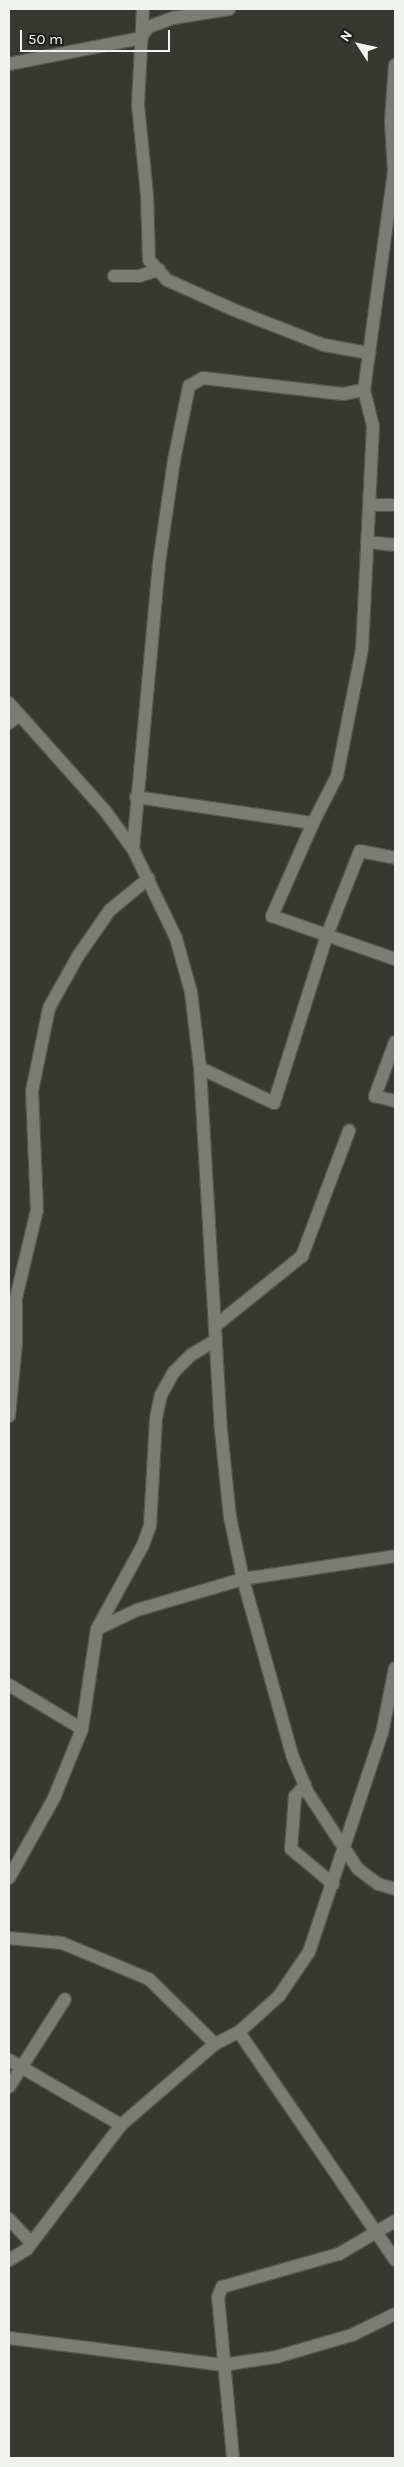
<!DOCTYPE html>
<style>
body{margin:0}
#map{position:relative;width:404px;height:2467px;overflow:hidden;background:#363831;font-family:Karla,sans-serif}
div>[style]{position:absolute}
.roads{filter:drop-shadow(1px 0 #545650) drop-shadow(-1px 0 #545650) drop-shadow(0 1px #545650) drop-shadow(0 -1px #545650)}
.minor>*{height:12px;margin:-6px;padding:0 6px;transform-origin:6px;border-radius:6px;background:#7a7c75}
.tertiary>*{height:12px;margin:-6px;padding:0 6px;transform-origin:6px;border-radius:6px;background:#7a7c75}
span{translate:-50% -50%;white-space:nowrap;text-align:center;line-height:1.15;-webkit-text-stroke:4.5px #1e1f1b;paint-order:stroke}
.frame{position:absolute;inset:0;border:10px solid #f1f3ee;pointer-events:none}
.north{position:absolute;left:334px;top:20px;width:50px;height:50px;-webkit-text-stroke:4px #1e1f1b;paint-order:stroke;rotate:305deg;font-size:14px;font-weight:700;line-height:20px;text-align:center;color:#f1f3ee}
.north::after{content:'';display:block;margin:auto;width:18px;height:22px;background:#f1f3ee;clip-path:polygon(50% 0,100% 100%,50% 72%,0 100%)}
.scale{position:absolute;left:20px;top:30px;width:150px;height:22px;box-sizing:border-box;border:2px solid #f1f3ee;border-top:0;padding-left:6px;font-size:15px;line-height:18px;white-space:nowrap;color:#f1f3ee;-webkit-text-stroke:4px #1e1f1b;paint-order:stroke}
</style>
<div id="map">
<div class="roads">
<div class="minor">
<div style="left:143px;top:9px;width:96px;rotate:93deg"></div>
<div style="left:138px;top:105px;width:90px;rotate:84.3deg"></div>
<div style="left:147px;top:195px;width:65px;rotate:88.2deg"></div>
<div style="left:149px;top:260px;width:27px;rotate:48deg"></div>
<div style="left:167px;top:280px;width:73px;rotate:24.1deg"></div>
<div style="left:234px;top:310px;width:97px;rotate:21.3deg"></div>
<div style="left:324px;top:345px;width:46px;rotate:10.1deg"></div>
<div style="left:9px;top:64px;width:135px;rotate:-11.1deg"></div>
<div style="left:141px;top:38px;width:13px;rotate:-58deg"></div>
<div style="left:148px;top:27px;width:27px;rotate:-20deg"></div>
<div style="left:173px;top:18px;width:57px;rotate:-9.1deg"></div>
<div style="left:395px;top:65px;width:56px;rotate:94.1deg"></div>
<div style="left:391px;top:121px;width:50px;rotate:86.6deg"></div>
<div style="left:394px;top:171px;width:221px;rotate:97.8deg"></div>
<div style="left:364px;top:390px;width:37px;rotate:76deg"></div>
<div style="left:373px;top:426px;width:223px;rotate:92.8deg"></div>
<div style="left:362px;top:649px;width:129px;rotate:101.1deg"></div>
<div style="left:337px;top:776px;width:53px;rotate:117.1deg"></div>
<div style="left:313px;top:823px;width:102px;rotate:113.8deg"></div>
<div style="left:272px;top:916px;width:130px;rotate:19.3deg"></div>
<div style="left:114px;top:276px;width:25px"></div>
<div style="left:139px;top:276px;width:21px;rotate:-17deg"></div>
<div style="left:370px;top:505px;width:25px"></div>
<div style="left:367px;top:542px;width:28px;rotate:6deg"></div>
<div style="left:9px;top:723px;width:13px;rotate:-39deg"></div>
<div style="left:136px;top:797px;width:179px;rotate:8.4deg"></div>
<div style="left:133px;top:849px;width:287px;rotate:-84.8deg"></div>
<div style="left:159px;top:563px;width:104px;rotate:-81.7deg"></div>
<div style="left:174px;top:460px;width:76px;rotate:-78.5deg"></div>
<div style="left:189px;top:386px;width:16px;rotate:-30deg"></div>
<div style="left:203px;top:378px;width:141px;rotate:6.5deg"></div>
<div style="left:343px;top:394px;width:21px;rotate:-11deg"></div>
<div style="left:395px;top:1042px;width:58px;rotate:110.3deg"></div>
<div style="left:375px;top:1096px;width:21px;rotate:14deg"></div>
<div style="left:200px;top:1068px;width:82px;rotate:25.3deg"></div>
<div style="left:274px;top:1103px;width:176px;rotate:-72.5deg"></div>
<div style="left:327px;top:935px;width:90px;rotate:-68.6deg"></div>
<div style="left:360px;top:851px;width:36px;rotate:11deg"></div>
<div style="left:215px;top:1326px;width:112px;rotate:-38.8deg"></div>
<div style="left:302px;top:1256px;width:134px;rotate:-69.4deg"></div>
<div style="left:9px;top:1416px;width:73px;rotate:-84.5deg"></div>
<div style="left:16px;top:1343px;width:45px;rotate:-90deg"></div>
<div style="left:16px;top:1298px;width:90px;rotate:-76.6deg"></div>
<div style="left:37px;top:1210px;width:119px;rotate:-92.4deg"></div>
<div style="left:32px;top:1091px;width:85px;rotate:-78.4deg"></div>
<div style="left:49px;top:1008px;width:60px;rotate:-60.9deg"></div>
<div style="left:78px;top:956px;width:56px;rotate:-55.2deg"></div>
<div style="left:110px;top:910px;width:50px;rotate:-39.4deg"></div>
<div style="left:97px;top:1629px;width:96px;rotate:-61.3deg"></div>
<div style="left:143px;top:1545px;width:20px;rotate:-70deg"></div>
<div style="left:150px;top:1526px;width:108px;rotate:-86.8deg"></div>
<div style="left:156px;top:1418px;width:24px;rotate:-78deg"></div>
<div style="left:161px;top:1395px;width:25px;rotate:-61deg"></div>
<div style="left:173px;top:1373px;width:25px;rotate:-45deg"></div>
<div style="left:191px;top:1355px;width:29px;rotate:-31deg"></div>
<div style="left:9px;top:1685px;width:85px;rotate:31.1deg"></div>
<div style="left:305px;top:1785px;width:15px;rotate:132deg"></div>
<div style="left:295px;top:1796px;width:53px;rotate:94.3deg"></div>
<div style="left:291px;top:1849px;width:55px;rotate:39.8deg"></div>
<div style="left:9px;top:1878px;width:92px;rotate:-60.6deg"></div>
<div style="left:54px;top:1798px;width:74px;rotate:-67.9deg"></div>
<div style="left:82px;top:1729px;width:101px;rotate:-81.5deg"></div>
<div style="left:97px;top:1629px;width:44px;rotate:-25.4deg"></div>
<div style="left:137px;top:1610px;width:110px;rotate:-16.3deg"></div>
<div style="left:243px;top:1579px;width:154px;rotate:-8.6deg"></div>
<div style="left:9px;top:1938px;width:53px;rotate:5.4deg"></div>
<div style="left:62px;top:1943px;width:94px;rotate:22.5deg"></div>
<div style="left:149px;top:1979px;width:93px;rotate:44.6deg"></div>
<div style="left:239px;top:2032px;width:276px;rotate:55.6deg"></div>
<div style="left:9px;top:2060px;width:129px;rotate:30.1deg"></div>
<div style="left:9px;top:2087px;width:104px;rotate:-57.5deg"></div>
<div style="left:9px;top:2219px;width:33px;rotate:47deg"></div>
<div style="left:9px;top:2260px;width:21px;rotate:-31deg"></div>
<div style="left:27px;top:2249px;width:156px;rotate:-52.8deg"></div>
<div style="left:121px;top:2125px;width:124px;rotate:-40.8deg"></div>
<div style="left:215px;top:2044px;width:27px;rotate:-27deg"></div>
<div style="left:239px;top:2032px;width:54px;rotate:-42deg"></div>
<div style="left:279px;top:1996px;width:53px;rotate:-55.7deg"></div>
<div style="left:309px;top:1952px;width:231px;rotate:-71.6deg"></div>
<div style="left:382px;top:1733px;width:66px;rotate:-78.7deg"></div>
<div style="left:9px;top:2338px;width:216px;rotate:7.2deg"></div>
<div style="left:223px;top:2365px;width:54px;rotate:-8.6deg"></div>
<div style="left:276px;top:2357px;width:79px;rotate:-16.1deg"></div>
<div style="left:352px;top:2335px;width:48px;rotate:-26deg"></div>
<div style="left:233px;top:2458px;width:162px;rotate:-95.3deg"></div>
<div style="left:218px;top:2297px;width:11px;rotate:-68deg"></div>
<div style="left:222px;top:2287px;width:122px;rotate:-15.8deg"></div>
<div style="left:339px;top:2254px;width:65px;rotate:-30.5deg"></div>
</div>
<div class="tertiary">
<div style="left:9px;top:703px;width:146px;rotate:48.3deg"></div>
<div style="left:106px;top:812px;width:46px;rotate:53.9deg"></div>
<div style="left:133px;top:849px;width:99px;rotate:64.2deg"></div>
<div style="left:176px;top:938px;width:56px;rotate:74.5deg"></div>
<div style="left:191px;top:992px;width:77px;rotate:83.2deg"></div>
<div style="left:200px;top:1068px;width:363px;rotate:86.7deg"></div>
<div style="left:221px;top:1430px;width:87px;rotate:84.1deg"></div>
<div style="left:230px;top:1517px;width:63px;rotate:78.2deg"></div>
<div style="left:243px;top:1579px;width:183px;rotate:74.4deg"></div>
<div style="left:292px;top:1755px;width:41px;rotate:67.2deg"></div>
<div style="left:308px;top:1793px;width:91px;rotate:56.7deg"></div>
<div style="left:358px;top:1869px;width:25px;rotate:37deg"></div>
<div style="left:378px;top:1884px;width:18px;rotate:16deg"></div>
</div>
</div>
<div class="frame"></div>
<div class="north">N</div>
<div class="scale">50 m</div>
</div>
